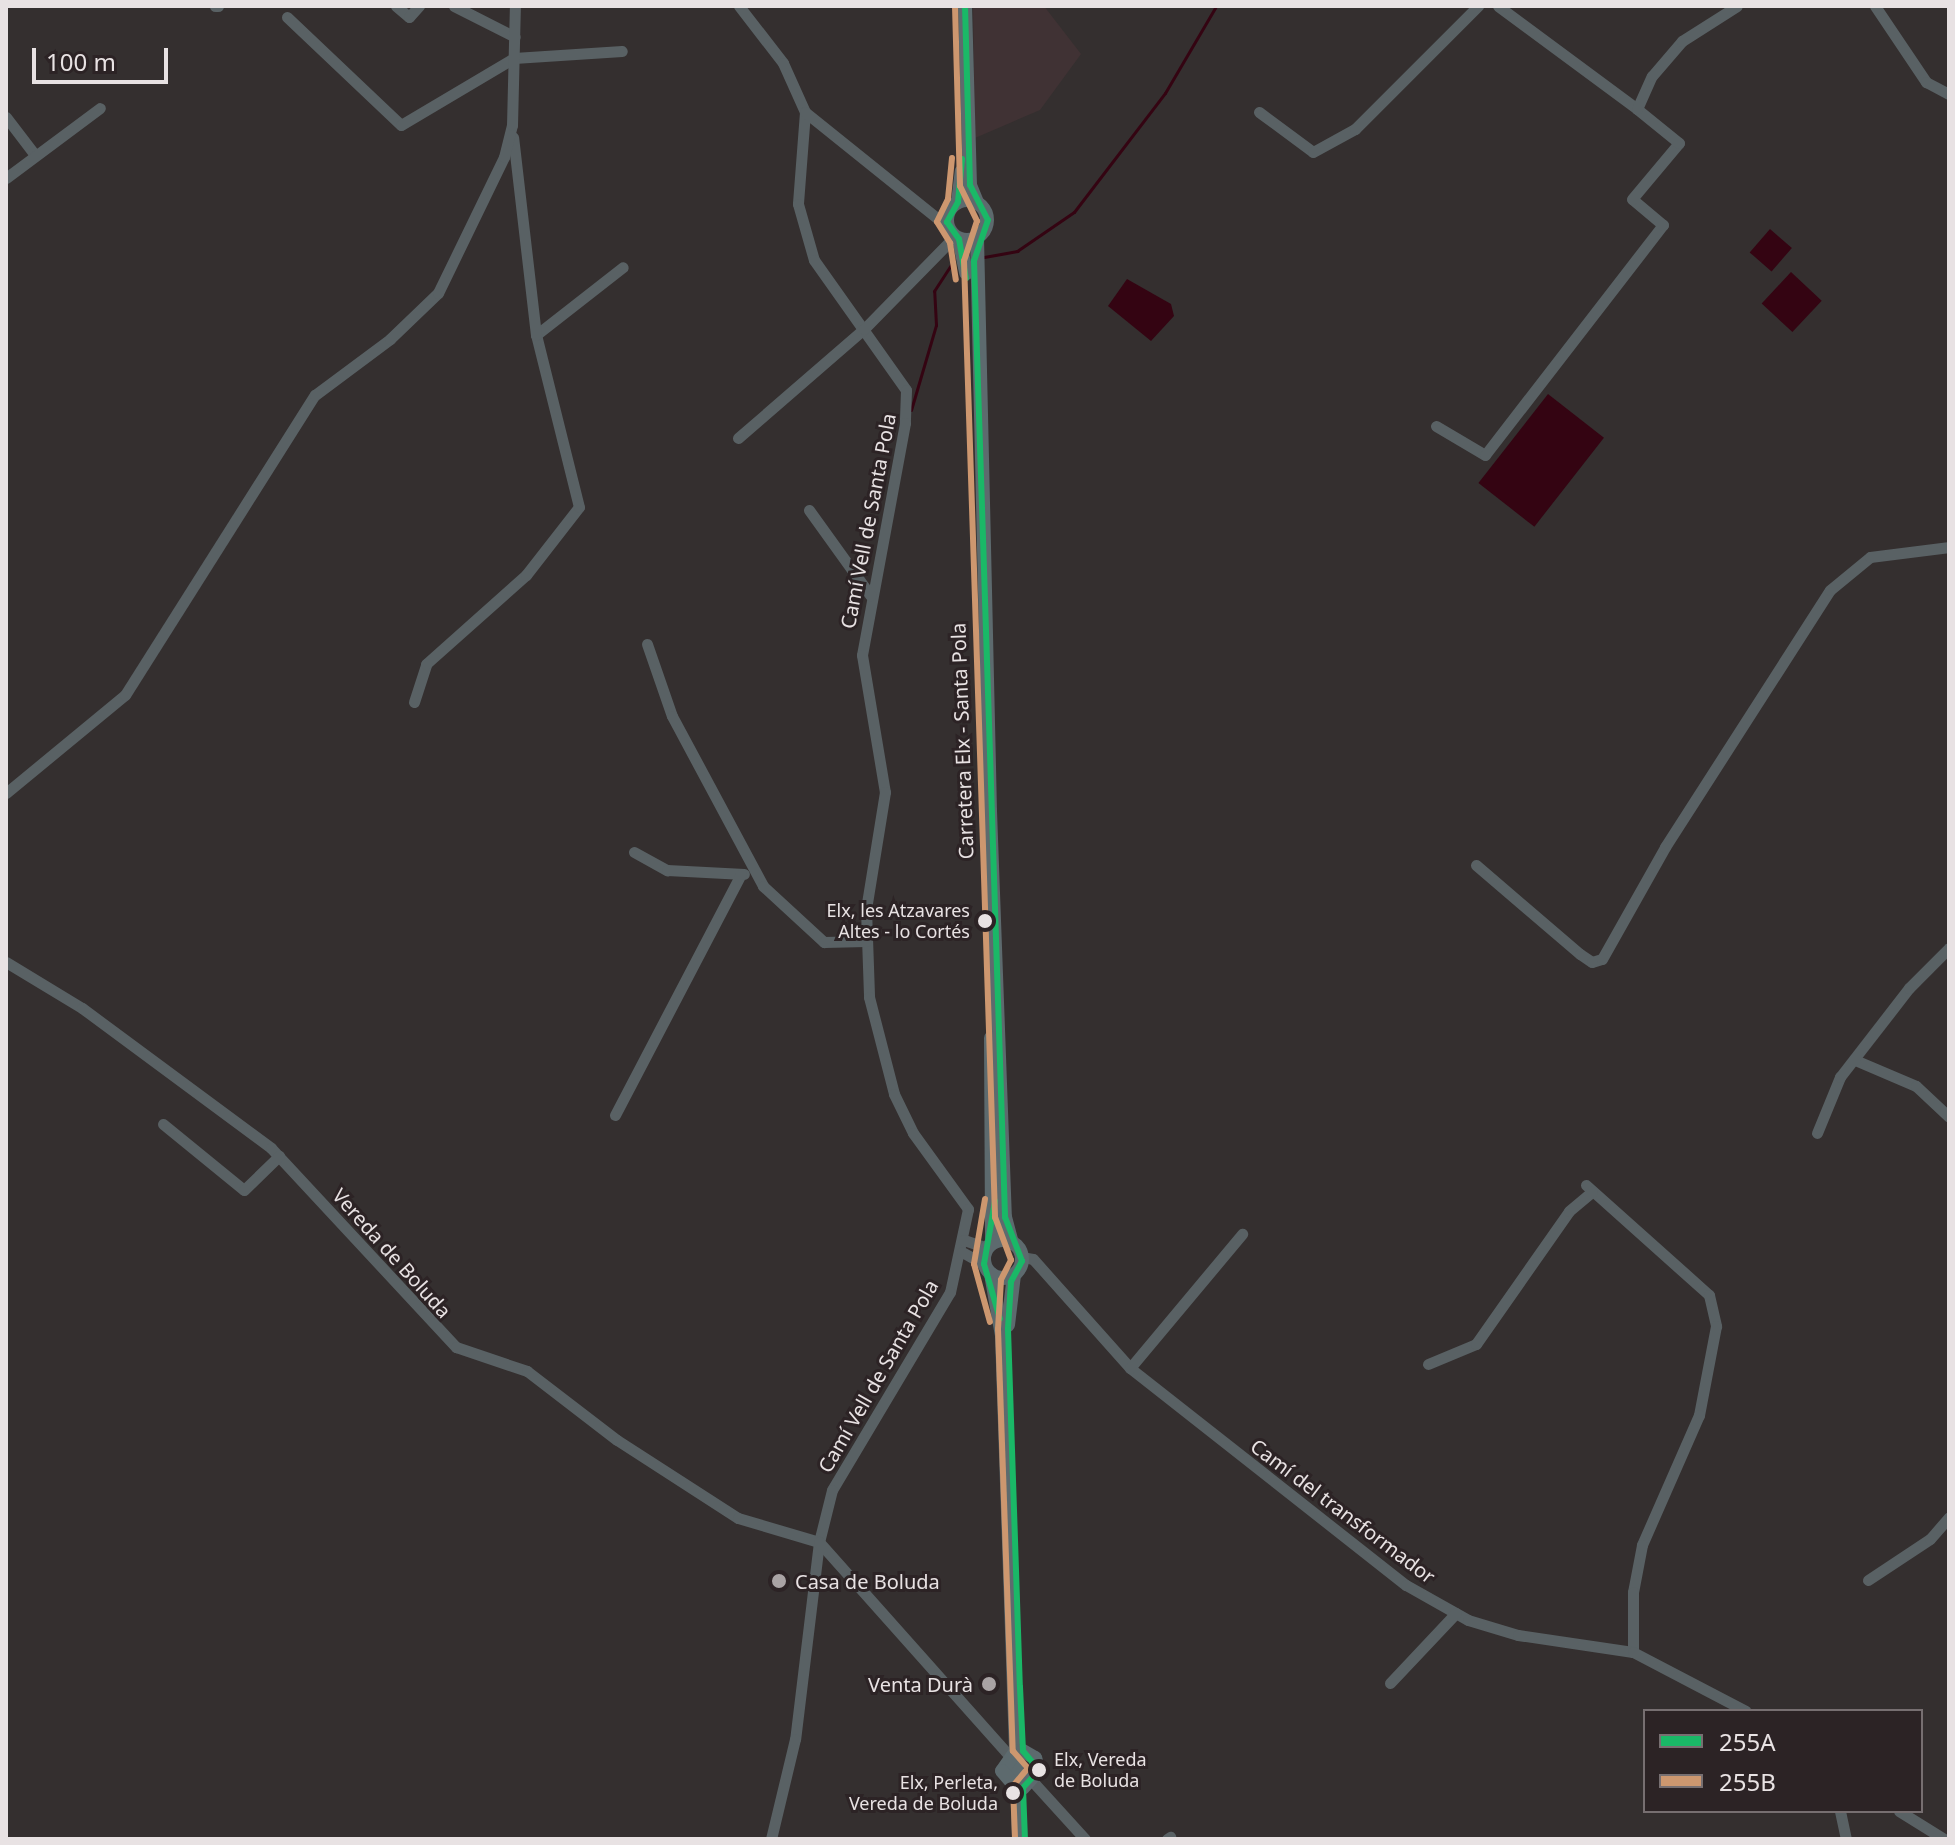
<!DOCTYPE html>
<meta charset="utf-8">
<style>
body{margin:0}
#map{position:relative;width:1955px;height:1845px;overflow:hidden;background:#342f2f;font-family:"Noto Sans",sans-serif}
div>[style]{position:absolute}
.built>*{inset:0;background:#403234}
.water>*{inset:0;background:#340412;transform-origin:0 0}
.stream>*{height:3px;margin:-1.5px;padding:0 1.5px;transform-origin:1.5px;border-radius:1.5px;background:#340412}
.minor>*{height:11px;margin:-5.5px;padding:0 5.5px;transform-origin:5.5px;border-radius:5.5px;background:#596164}
.major>*{height:14px;margin:-7px;padding:0 7px;transform-origin:7px;border-radius:7px;background:#5d6a6e}
.major>.ring{margin:-7px;padding:0;box-sizing:content-box;background:none;border:14px solid #5d6a6e;border-radius:50%}
.bus-1>*{height:6px;margin:-3px;padding:0 3px;transform-origin:3px;border-radius:3px;background:#1ab867}
.bus-2>*{height:6px;margin:-3px;padding:0 3px;transform-origin:3px;border-radius:3px;background:#cd976f}
.dots>*{width:22px;height:22px;translate:-50% -50%;box-sizing:border-box;border:4px solid #2c2325;border-radius:50%}
span{translate:-50% -50%;white-space:nowrap;text-align:center;line-height:1.15;-webkit-text-stroke:6px #2c2325;paint-order:stroke}
.bus-label{font-size:18px;color:#e8e2e3}
.right{translate:-100% -50%;text-align:right}
.left{translate:0 -50%;text-align:left}
.street-label{font-size:20px;color:#e8e2e3}
.poi-label{font-size:20px;color:#e8e2e3}
.frame{position:absolute;inset:0;border:8px solid #e8e2e3;pointer-events:none}
.legend{position:absolute;left:1643px;top:1709px;width:280px;height:104px;box-sizing:border-box;background:#2c2325;border:2px solid #776f71;margin:0;padding:10px 14px;list-style:none;font-size:24px;color:#e8e2e3}
.legend li{display:flex;align-items:center;gap:16px;height:40px}
.legend b{width:40px;border:2px solid #776f71}
.scale{position:absolute;left:32px;top:48px;width:136px;height:36px;box-sizing:border-box;border:4px solid #e8e2e3;border-top:0;padding-left:10px;font-size:24px;line-height:28px;white-space:nowrap;color:#e8e2e3;-webkit-text-stroke:6px #2c2325;paint-order:stroke}
</style>
<div id="map">
<div class="built">
<div style="clip-path:polygon(973px 6px,1044px 6px,1081px 54px,1040px 110px,975px 138px)"></div>
</div>
<div class="water">
<div style="left:1770px;top:229px;width:29px;height:31px;rotate:41deg"></div>
<div style="left:1791px;top:272px;width:42px;height:43px;rotate:43deg"></div>
<div style="clip-path:polygon(1127px 279px,1171px 304px,1174px 316px,1151px 341px,1108px 306px)"></div>
<div style="left:1548px;top:394px;width:71px;height:113px;rotate:38deg"></div>
</div>
<div class="stream">
<div style="left:984px;top:257px;width:34px;rotate:-10deg"></div>
<div style="left:1017px;top:251px;width:69px;rotate:-34.4deg"></div>
<div style="left:1074px;top:212px;width:150px;rotate:-52.6deg"></div>
<div style="left:1165px;top:93px;width:101px;rotate:-59.6deg"></div>
<div style="left:911px;top:410px;width:89px;rotate:-73.6deg"></div>
<div style="left:936px;top:325px;width:34px;rotate:-93deg"></div>
<div style="left:934px;top:291px;width:37px;rotate:-57deg"></div>
</div>
<div class="minor">
<div style="left:215px;top:6px;width:3px"></div>
<div style="left:396px;top:6px;width:17px;rotate:40deg"></div>
<div style="left:409px;top:17px;width:15px;rotate:-48deg"></div>
<div style="left:454px;top:6px;width:68px;rotate:26.9deg"></div>
<div style="left:739px;top:6px;width:72px;rotate:52.3deg"></div>
<div style="left:783px;top:63px;width:54px;rotate:65.8deg"></div>
<div style="left:805px;top:112px;width:92px;rotate:94.4deg"></div>
<div style="left:798px;top:204px;width:58px;rotate:74.1deg"></div>
<div style="left:814px;top:260px;width:159px;rotate:54.7deg"></div>
<div style="left:906px;top:390px;width:33px;rotate:92deg"></div>
<div style="left:905px;top:423px;width:236px;rotate:100.5deg"></div>
<div style="left:862px;top:655px;width:139px;rotate:80.5deg"></div>
<div style="left:885px;top:792px;width:119px;rotate:99.2deg"></div>
<div style="left:866px;top:909px;width:88px;rotate:88deg"></div>
<div style="left:869px;top:997px;width:100px;rotate:75.5deg"></div>
<div style="left:894px;top:1094px;width:43px;rotate:64deg"></div>
<div style="left:913px;top:1133px;width:94px;rotate:54.1deg"></div>
<div style="left:968px;top:1209px;width:85px;rotate:102.2deg"></div>
<div style="left:950px;top:1292px;width:230px;rotate:120.8deg"></div>
<div style="left:832px;top:1490px;width:54px;rotate:104deg"></div>
<div style="left:819px;top:1542px;width:198px;rotate:96.9deg"></div>
<div style="left:795px;top:1739px;width:103px;rotate:103.5deg"></div>
<div style="left:1498px;top:6px;width:173px;rotate:36.5deg"></div>
<div style="left:1875px;top:6px;width:92px;rotate:56.1deg"></div>
<div style="left:1926px;top:82px;width:26px;rotate:28deg"></div>
<div style="left:287px;top:17px;width:157px;rotate:43.5deg"></div>
<div style="left:401px;top:125px;width:131px;rotate:-30.7deg"></div>
<div style="left:514px;top:58px;width:108px;rotate:-3.7deg"></div>
<div style="left:805px;top:112px;width:184px;rotate:38.8deg"></div>
<div style="left:1259px;top:112px;width:67px;rotate:36.5deg"></div>
<div style="left:1313px;top:152px;width:48px;rotate:-28.7deg"></div>
<div style="left:1355px;top:129px;width:174px;rotate:-45deg"></div>
<div style="left:6px;top:117px;width:48px;rotate:52.7deg"></div>
<div style="left:6px;top:178px;width:117px;rotate:-36.7deg"></div>
<div style="left:536px;top:335px;width:110px;rotate:-38deg"></div>
<div style="left:1436px;top:426px;width:57px;rotate:30.6deg"></div>
<div style="left:1485px;top:455px;width:291px;rotate:-52.3deg"></div>
<div style="left:1663px;top:225px;width:40px;rotate:-140deg"></div>
<div style="left:1632px;top:199px;width:73px;rotate:-50deg"></div>
<div style="left:1679px;top:143px;width:54px;rotate:-141deg"></div>
<div style="left:1637px;top:109px;width:36px;rotate:-66deg"></div>
<div style="left:1652px;top:76px;width:46px;rotate:-49.4deg"></div>
<div style="left:1682px;top:41px;width:65px;rotate:-32.5deg"></div>
<div style="left:738px;top:438px;width:167px;rotate:-40.9deg"></div>
<div style="left:864px;top:329px;width:130px;rotate:-45.6deg"></div>
<div style="left:809px;top:510px;width:105px;rotate:54.3deg"></div>
<div style="left:647px;top:644px;width:76px;rotate:70.9deg"></div>
<div style="left:672px;top:716px;width:193px;rotate:61.8deg"></div>
<div style="left:763px;top:886px;width:83px;rotate:42.6deg"></div>
<div style="left:824px;top:942px;width:42px;rotate:-1.4deg"></div>
<div style="left:414px;top:702px;width:40px;rotate:-72deg"></div>
<div style="left:426px;top:664px;width:134px;rotate:-41.7deg"></div>
<div style="left:526px;top:575px;width:86px;rotate:-52.1deg"></div>
<div style="left:579px;top:507px;width:177px;rotate:-104deg"></div>
<div style="left:536px;top:335px;width:199px;rotate:-96.6deg"></div>
<div style="left:6px;top:793px;width:154px;rotate:-39.5deg"></div>
<div style="left:125px;top:695px;width:355px;rotate:-57.7deg"></div>
<div style="left:315px;top:395px;width:94px;rotate:-36.7deg"></div>
<div style="left:390px;top:339px;width:66px;rotate:-43.8deg"></div>
<div style="left:438px;top:293px;width:151px;rotate:-64.1deg"></div>
<div style="left:504px;top:157px;width:33px;rotate:-76deg"></div>
<div style="left:512px;top:125px;width:119px;rotate:-88.6deg"></div>
<div style="left:634px;top:852px;width:38px;rotate:29deg"></div>
<div style="left:667px;top:870px;width:77px;rotate:3deg"></div>
<div style="left:1476px;top:865px;width:137px;rotate:40.6deg"></div>
<div style="left:1580px;top:954px;width:14px;rotate:34deg"></div>
<div style="left:1592px;top:962px;width:10px;rotate:-17deg"></div>
<div style="left:1602px;top:959px;width:129px;rotate:-60.6deg"></div>
<div style="left:1665px;top:847px;width:305px;rotate:-57.3deg"></div>
<div style="left:1830px;top:590px;width:52px;rotate:-39.5deg"></div>
<div style="left:1870px;top:557px;width:80px;rotate:-7.2deg"></div>
<div style="left:6px;top:962px;width:89px;rotate:31.2deg"></div>
<div style="left:82px;top:1008px;width:235px;rotate:36.5deg"></div>
<div style="left:271px;top:1148px;width:272px;rotate:47.1deg"></div>
<div style="left:456px;top:1347px;width:75px;rotate:18.7deg"></div>
<div style="left:527px;top:1371px;width:113px;rotate:37.5deg"></div>
<div style="left:617px;top:1440px;width:144px;rotate:32.8deg"></div>
<div style="left:738px;top:1518px;width:84px;rotate:16.5deg"></div>
<div style="left:819px;top:1542px;width:285px;rotate:48.3deg"></div>
<div style="left:1855px;top:1060px;width:66px;rotate:23.1deg"></div>
<div style="left:1916px;top:1086px;width:45px;rotate:43.2deg"></div>
<div style="left:615px;top:1115px;width:272px;rotate:-62.4deg"></div>
<div style="left:163px;top:1124px;width:104px;rotate:39.2deg"></div>
<div style="left:244px;top:1190px;width:49px;rotate:-44.2deg"></div>
<div style="left:1817px;top:1133px;width:61px;rotate:-67.7deg"></div>
<div style="left:1840px;top:1077px;width:113px;rotate:-52.2deg"></div>
<div style="left:1909px;top:988px;width:57px;rotate:-45deg"></div>
<div style="left:1586px;top:1185px;width:165px;rotate:41.8deg"></div>
<div style="left:1709px;top:1295px;width:32px;rotate:77deg"></div>
<div style="left:1716px;top:1326px;width:91px;rotate:100.8deg"></div>
<div style="left:1699px;top:1415px;width:142px;rotate:113.7deg"></div>
<div style="left:1642px;top:1545px;width:48px;rotate:100.8deg"></div>
<div style="left:1633px;top:1592px;width:60px;rotate:90deg"></div>
<div style="left:964px;top:1240px;width:24px;rotate:19deg"></div>
<div style="left:962px;top:1252px;width:25px;rotate:29deg"></div>
<div style="left:1021px;top:1257px;width:12px;rotate:9deg"></div>
<div style="left:1033px;top:1259px;width:146px;rotate:48.3deg"></div>
<div style="left:1130px;top:1368px;width:351px;rotate:38.2deg"></div>
<div style="left:1406px;top:1585px;width:71px;rotate:29.4deg"></div>
<div style="left:1468px;top:1620px;width:52px;rotate:16.7deg"></div>
<div style="left:1518px;top:1635px;width:116px;rotate:8.4deg"></div>
<div style="left:1633px;top:1652px;width:127px;rotate:27.6deg"></div>
<div style="left:1428px;top:1364px;width:52px;rotate:-22.6deg"></div>
<div style="left:1476px;top:1344px;width:162px;rotate:-55deg"></div>
<div style="left:1569px;top:1211px;width:30px;rotate:-40deg"></div>
<div style="left:1130px;top:1368px;width:175px;rotate:-50.1deg"></div>
<div style="left:1868px;top:1580px;width:74px;rotate:-33.5deg"></div>
<div style="left:1930px;top:1539px;width:29px;rotate:-49deg"></div>
<div style="left:1390px;top:1683px;width:96px;rotate:-46.7deg"></div>
<div style="left:1034px;top:1783px;width:76px;rotate:47.7deg"></div>
<div style="left:1840px;top:1811px;width:29px;rotate:78deg"></div>
<div style="left:1899px;top:1811px;width:53px;rotate:31.9deg"></div>
<div style="left:1167px;top:1839px;width:4px;rotate:-34deg"></div>
</div>
<div class="major">
<div style="left:965px;top:6px;width:179px;rotate:88.4deg"></div>
<div style="left:970px;top:185px;width:18px;rotate:68deg"></div>
<div class="ring" style="left:947px;top:200px;width:26px;height:26px"></div>
<div style="left:958px;top:202px;width:31px;rotate:-83deg"></div>
<div style="left:977px;top:238px;width:573px;rotate:88.7deg"></div>
<div style="left:990px;top:811px;width:406px;rotate:87.9deg"></div>
<div style="left:1005px;top:1217px;width:27px;rotate:75deg"></div>
<div style="left:959px;top:239px;width:35px;rotate:78deg"></div>
<div style="left:991px;top:1038px;width:205px;rotate:89.7deg"></div>
<div class="ring" style="left:984px;top:1240px;width:24px;height:24px"></div>
<div style="left:991px;top:1274px;width:63px;rotate:79.9deg"></div>
<div style="left:1002px;top:1336px;width:503px;rotate:88.06deg"></div>
<div style="left:1008px;top:1325px;width:50px;rotate:-83.2deg"></div>
<div style="left:1016px;top:1751px;width:24px;rotate:125deg"></div>
<div style="left:1002px;top:1771px;width:23px;rotate:49deg"></div>
<div style="left:1023px;top:1751px;width:14px;rotate:30deg"></div>
<div style="left:1035px;top:1758px;width:13px;rotate:72deg"></div>
<div style="left:1039px;top:1770px;width:24px;rotate:132deg"></div>
</div>
<div class="bus-1">
<div style="left:965px;top:6px;width:179px;rotate:88.4deg"></div>
<div style="left:970px;top:185px;width:39px;rotate:63deg"></div>
<div style="left:988px;top:220px;width:43px;rotate:108.9deg"></div>
<div style="left:974px;top:261px;width:957px;rotate:88.14deg"></div>
<div style="left:1005px;top:1217px;width:47px;rotate:68.9deg"></div>
<div style="left:1022px;top:1261px;width:24px;rotate:118deg"></div>
<div style="left:1011px;top:1282px;width:47px;rotate:93.7deg"></div>
<div style="left:1008px;top:1329px;width:358px;rotate:88.1deg"></div>
<div style="left:1020px;top:1687px;width:64px;rotate:87.3deg"></div>
<div style="left:1023px;top:1751px;width:25px;rotate:50deg"></div>
<div style="left:1039px;top:1770px;width:24px;rotate:132deg"></div>
<div style="left:1023px;top:1788px;width:51px;rotate:87.8deg"></div>
<div style="left:962px;top:159px;width:43px;rotate:95.3deg"></div>
<div style="left:958px;top:202px;width:23px;rotate:119deg"></div>
<div style="left:947px;top:222px;width:21px;rotate:55deg"></div>
<div style="left:959px;top:239px;width:40px;rotate:80deg"></div>
<div style="left:995px;top:1201px;width:64px;rotate:99.9deg"></div>
<div style="left:984px;top:1264px;width:57px;rotate:73.8deg"></div>
</div>
<div class="bus-2">
<div style="left:955px;top:6px;width:180px;rotate:88.4deg"></div>
<div style="left:960px;top:186px;width:39px;rotate:64deg"></div>
<div style="left:977px;top:221px;width:42px;rotate:108deg"></div>
<div style="left:964px;top:261px;width:957px;rotate:88.14deg"></div>
<div style="left:995px;top:1217px;width:46px;rotate:69.6deg"></div>
<div style="left:1011px;top:1260px;width:22px;rotate:117deg"></div>
<div style="left:1001px;top:1280px;width:49px;rotate:93.5deg"></div>
<div style="left:998px;top:1329px;width:422px;rotate:88deg"></div>
<div style="left:1013px;top:1751px;width:23px;rotate:49deg"></div>
<div style="left:1028px;top:1768px;width:23px;rotate:130deg"></div>
<div style="left:1013px;top:1786px;width:53px;rotate:87.8deg"></div>
<div style="left:952px;top:158px;width:41px;rotate:95.6deg"></div>
<div style="left:948px;top:199px;width:25px;rotate:116deg"></div>
<div style="left:937px;top:222px;width:25px;rotate:58deg"></div>
<div style="left:950px;top:243px;width:37px;rotate:81deg"></div>
<div style="left:985px;top:1199px;width:66px;rotate:99.6deg"></div>
<div style="left:974px;top:1264px;width:60px;rotate:74.6deg"></div>
</div>
<div class="dots">
<div style="left:985px;top:921px;background:#e8e2e3"></div>
<div style="left:779px;top:1581px;background:#a9a3a4"></div>
<div style="left:989px;top:1684px;background:#a9a3a4"></div>
<div style="left:1039px;top:1770px;background:#e8e2e3"></div>
<div style="left:1013px;top:1793px;background:#e8e2e3"></div>
</div>
<div class="bus-label">
<span class="right" style="left:970px;top:921px">Elx, les Atzavares<br>Altes - lo Cortés</span>
<span class="left" style="left:1054px;top:1770px">Elx, Vereda<br>de Boluda</span>
<span class="right" style="left:998px;top:1793px">Elx, Perleta,<br>Vereda de Boluda</span>
</div>
<div class="street-label">
<span style="left:868px;top:521px;rotate:-79deg">Camí Vell de Santa Pola</span>
<span style="left:962px;top:741px;rotate:-92deg">Carretera Elx - Santa Pola</span>
<span style="left:392px;top:1253px;rotate:48deg">Vereda de Boluda</span>
<span style="left:878px;top:1376px;rotate:-60deg">Camí Vell de Santa Pola</span>
<span style="left:1343px;top:1511px;rotate:37deg">Camí del transformador</span>
</div>
<div class="poi-label">
<span class="left" style="left:795px;top:1581px">Casa de Boluda</span>
<span class="right" style="left:973px;top:1684px">Venta Durà</span>
</div>
<div class="frame"></div>
<ul class="legend">
<li><b style="height:10px;background:#1ab867"></b>255A</li>
<li><b style="height:10px;background:#cd976f"></b>255B</li>
</ul>
<div class="scale">100 m</div>
</div>
